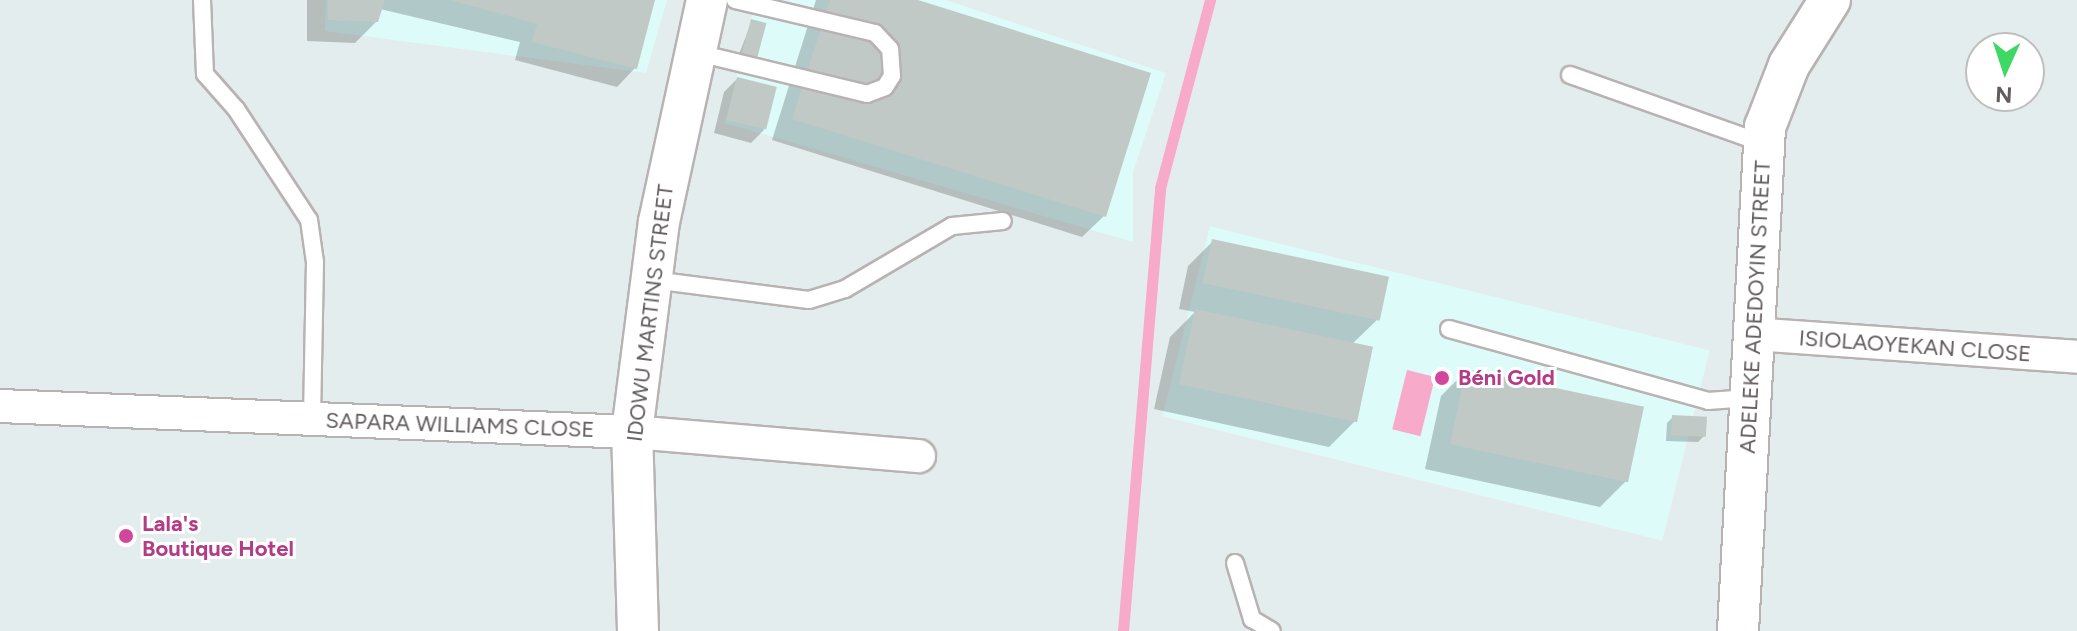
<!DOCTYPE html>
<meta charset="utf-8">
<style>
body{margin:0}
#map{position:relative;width:2077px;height:631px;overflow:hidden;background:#e4eded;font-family:Figtree,sans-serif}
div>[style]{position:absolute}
.commercial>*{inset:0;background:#dcfbf9;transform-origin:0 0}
.water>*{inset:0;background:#f7aac9;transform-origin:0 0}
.shadow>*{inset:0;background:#0003}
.stream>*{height:11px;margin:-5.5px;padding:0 5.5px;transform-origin:5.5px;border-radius:5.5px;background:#f7aac9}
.building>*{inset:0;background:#c1c9c7;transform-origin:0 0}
.roads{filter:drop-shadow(2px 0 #b8b2b3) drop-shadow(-2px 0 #b8b2b3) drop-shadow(0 2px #b8b2b3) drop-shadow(0 -2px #b8b2b3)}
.service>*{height:16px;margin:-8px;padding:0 8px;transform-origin:8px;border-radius:8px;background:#fff}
.minor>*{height:32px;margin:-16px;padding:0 16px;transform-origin:16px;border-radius:16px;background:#fff}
.tertiary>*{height:40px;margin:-20px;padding:0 20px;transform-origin:20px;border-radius:20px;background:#fff}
.dots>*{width:22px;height:22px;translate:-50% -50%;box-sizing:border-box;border:4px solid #fff;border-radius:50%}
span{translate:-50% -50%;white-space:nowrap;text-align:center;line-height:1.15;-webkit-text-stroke:6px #fff;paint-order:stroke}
.street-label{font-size:22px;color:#635c5e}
.hotel-label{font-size:22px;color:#b23c85;font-weight:700}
.left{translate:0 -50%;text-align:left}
.north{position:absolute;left:1965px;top:32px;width:80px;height:80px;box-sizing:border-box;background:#fff;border:2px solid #c1bebf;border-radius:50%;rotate:183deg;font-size:22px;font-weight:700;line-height:32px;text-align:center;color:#635c5e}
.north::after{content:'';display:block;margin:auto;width:28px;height:36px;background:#3ed965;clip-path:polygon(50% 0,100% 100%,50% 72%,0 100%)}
</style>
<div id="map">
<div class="commercial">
<div style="clip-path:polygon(326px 0,667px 0,646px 73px,325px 31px)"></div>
<div style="clip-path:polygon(756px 0,946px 0,1166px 73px,1133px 172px,1133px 242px,725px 123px)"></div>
<div style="left:1210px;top:226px;width:515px;height:196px;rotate:14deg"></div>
</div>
<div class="water">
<div style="left:1407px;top:370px;width:29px;height:61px;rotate:14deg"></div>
</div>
<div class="shadow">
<div style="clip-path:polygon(307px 0,653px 0,635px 68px,617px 87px,515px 60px,520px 42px,380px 9px,377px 21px,355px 43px,307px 41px)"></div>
<div style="clip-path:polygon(816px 0,911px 0,1104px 216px,1082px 237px,772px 140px)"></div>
<div style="clip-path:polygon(752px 21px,756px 55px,750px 62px,737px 59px)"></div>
<div style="clip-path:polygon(737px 79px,764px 130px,751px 143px,714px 133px,724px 92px)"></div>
<div style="clip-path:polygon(1213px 241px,1377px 320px,1351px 345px,1354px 422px,1329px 447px,1154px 409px,1170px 337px,1195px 312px,1179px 309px,1188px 266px)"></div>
<div style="clip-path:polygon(1466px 371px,1626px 481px,1600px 507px,1425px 469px,1441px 396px)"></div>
<div style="clip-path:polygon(1673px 417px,1704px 436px,1698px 442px,1666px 441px,1667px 423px)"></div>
</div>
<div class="stream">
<div style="left:1123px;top:631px;width:445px;rotate:-85.2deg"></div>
<div style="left:1160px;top:188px;width:195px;rotate:-75.1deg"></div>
</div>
<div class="building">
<div style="clip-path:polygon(328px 0,385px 0,378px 22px,328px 20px)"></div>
<div style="clip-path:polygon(450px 0,655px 0,637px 69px,532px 42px,537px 24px)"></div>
<div style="clip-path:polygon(830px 0,918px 0,1151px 73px,1106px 217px,792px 119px)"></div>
<div style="left:751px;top:19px;width:16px;height:35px;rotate:15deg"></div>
<div style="left:737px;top:77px;width:41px;height:44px;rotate:14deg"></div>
<div style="left:1212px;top:239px;width:181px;height:45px;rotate:12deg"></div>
<div style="left:1195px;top:309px;width:182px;height:77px;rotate:12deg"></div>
<div style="left:1466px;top:369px;width:182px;height:77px;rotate:12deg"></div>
<div style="left:1672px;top:415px;width:35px;height:20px;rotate:3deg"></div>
</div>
<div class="roads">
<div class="service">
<div style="left:202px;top:0;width:74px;rotate:87.7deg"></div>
<div style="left:205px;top:74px;width:47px;rotate:48.5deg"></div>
<div style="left:236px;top:109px;width:133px;rotate:56.7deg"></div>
<div style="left:309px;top:220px;width:42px;rotate:81.9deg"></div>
<div style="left:315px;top:262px;width:157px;rotate:91.1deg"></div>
<div style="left:694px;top:52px;width:178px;rotate:13.6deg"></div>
<div style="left:867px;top:94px;width:19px;rotate:-21deg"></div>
<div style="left:885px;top:87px;width:13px;rotate:-58deg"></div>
<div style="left:892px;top:76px;width:27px;rotate:-94deg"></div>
<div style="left:890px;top:49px;width:22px;rotate:-133deg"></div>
<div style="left:875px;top:33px;width:144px;rotate:-166.7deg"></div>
<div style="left:1570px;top:75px;width:204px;rotate:19.5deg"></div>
<div style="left:653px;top:280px;width:157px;rotate:7.3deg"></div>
<div style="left:809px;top:300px;width:38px;rotate:-17deg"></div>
<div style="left:845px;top:289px;width:124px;rotate:-30.5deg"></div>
<div style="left:952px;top:226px;width:51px;rotate:-5.6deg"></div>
<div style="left:1449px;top:329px;width:269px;rotate:15.5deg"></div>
<div style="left:1708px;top:401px;width:41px;rotate:-4.2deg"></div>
<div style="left:1235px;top:563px;width:59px;rotate:73.1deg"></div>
<div style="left:1252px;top:619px;width:23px;rotate:31deg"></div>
</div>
<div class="minor">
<div style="left:1752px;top:334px;width:326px;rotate:4deg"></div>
<div style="left:0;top:406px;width:633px;rotate:2.36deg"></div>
<div style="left:632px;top:432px;width:288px;rotate:4.8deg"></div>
</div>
<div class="tertiary">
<div style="left:638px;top:631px;width:199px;rotate:-91.7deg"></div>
<div style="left:632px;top:432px;width:212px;rotate:-82.7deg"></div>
<div style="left:659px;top:222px;width:227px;rotate:-77.8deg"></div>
<div style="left:1738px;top:631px;width:505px;rotate:-86.93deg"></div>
<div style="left:1765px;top:127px;width:66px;rotate:-68.8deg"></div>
<div style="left:1789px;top:65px;width:77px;rotate:-57.8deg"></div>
</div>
</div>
<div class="dots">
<div style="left:1442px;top:378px;background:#d1479c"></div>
<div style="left:126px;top:536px;background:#d1479c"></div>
</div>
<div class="street-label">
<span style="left:1755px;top:307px;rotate:-87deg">ADELEKE ADEDOYIN STREET</span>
<span style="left:650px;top:313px;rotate:-83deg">IDOWU MARTINS STREET</span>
<span style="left:1915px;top:346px;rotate:4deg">ISIOLAOYEKAN CLOSE</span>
<span style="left:460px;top:425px;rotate:2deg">SAPARA WILLIAMS CLOSE</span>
</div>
<div class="hotel-label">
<span class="left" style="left:1458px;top:378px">Béni Gold</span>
<span class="left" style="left:142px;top:536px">Lala's<br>Boutique Hotel</span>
</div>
<div class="north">N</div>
</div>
